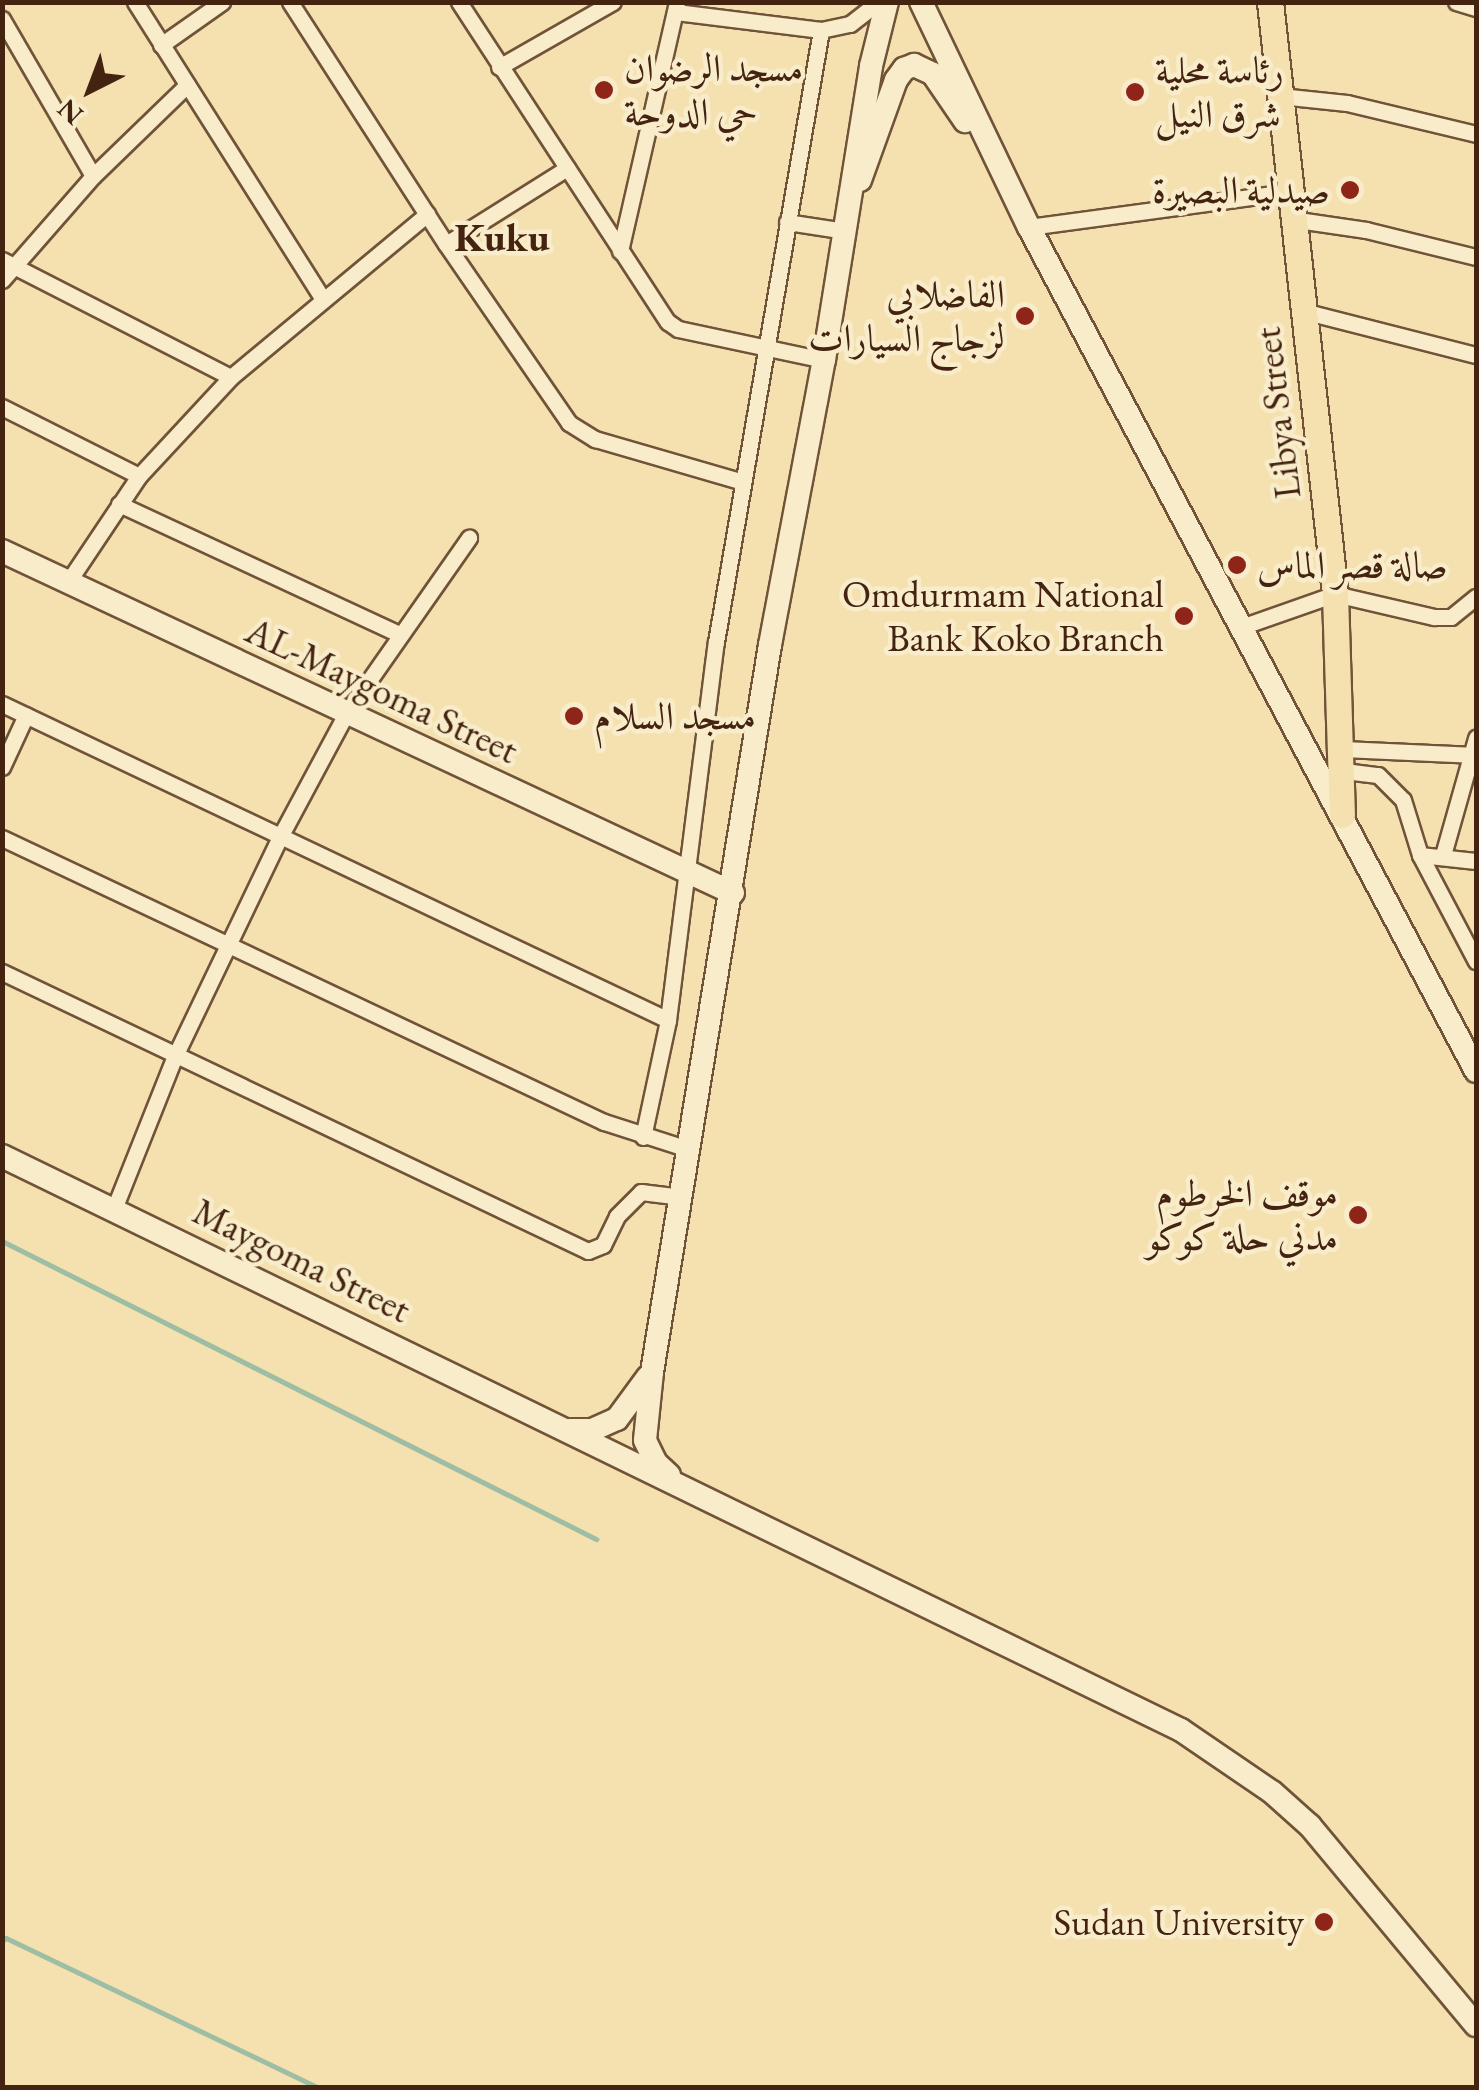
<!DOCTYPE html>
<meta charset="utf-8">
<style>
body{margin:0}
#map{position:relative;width:1479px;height:2090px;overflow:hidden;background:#f4e1af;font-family:"EB Garamond",Amiri,serif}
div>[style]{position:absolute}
.stream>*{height:5px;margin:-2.5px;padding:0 2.5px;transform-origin:2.5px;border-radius:2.5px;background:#9dbea5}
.roads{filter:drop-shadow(2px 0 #705338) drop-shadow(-2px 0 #705338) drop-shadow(0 2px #705338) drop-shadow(0 -2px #705338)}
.street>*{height:15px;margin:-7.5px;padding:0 7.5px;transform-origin:7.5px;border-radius:7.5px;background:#f8eccb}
.secondary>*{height:22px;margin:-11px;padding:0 11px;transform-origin:11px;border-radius:11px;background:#f8eccb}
.primary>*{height:25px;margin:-12.5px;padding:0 12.5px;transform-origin:12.5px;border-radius:12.5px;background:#f4e1af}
.dots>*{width:28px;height:28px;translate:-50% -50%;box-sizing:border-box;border:5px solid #f8eccb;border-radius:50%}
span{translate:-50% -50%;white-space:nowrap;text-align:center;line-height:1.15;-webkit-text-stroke:9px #f8eccb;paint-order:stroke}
.poi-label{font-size:38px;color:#442411}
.left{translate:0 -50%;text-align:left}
.right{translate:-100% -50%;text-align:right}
.street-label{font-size:38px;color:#442411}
.neighbourhood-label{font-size:40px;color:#442411;font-weight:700}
.frame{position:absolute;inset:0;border:5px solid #442411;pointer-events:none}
.north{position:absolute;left:40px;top:40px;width:100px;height:100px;-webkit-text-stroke:8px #f8eccb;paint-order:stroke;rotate:222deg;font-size:28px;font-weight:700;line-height:40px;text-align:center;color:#442411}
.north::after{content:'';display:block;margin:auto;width:35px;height:45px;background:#442411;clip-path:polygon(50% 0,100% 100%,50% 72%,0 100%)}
</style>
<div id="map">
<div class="stream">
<div style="left:2px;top:1241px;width:665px;rotate:26.64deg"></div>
<div style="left:2px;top:1941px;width:5px;rotate:-37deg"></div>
<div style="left:6px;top:1938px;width:347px;rotate:25.6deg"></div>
</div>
<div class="roads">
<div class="street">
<div style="left:135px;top:2px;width:350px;rotate:57.7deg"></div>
<div style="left:290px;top:2px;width:288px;rotate:57.2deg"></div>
<div style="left:446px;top:244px;width:217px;rotate:55.5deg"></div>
<div style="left:569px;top:423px;width:31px;rotate:32deg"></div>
<div style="left:595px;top:439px;width:154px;rotate:16.2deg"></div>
<div style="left:459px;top:2px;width:382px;rotate:56.9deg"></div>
<div style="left:668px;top:322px;width:12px;rotate:35deg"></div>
<div style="left:678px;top:329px;width:149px;rotate:12deg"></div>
<div style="left:1456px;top:2px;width:21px;rotate:17deg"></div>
<div style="left:676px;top:12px;width:146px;rotate:7.1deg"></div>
<div style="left:821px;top:30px;width:30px;rotate:-12deg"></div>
<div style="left:850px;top:24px;width:24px;rotate:-38deg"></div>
<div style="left:2px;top:19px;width:181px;rotate:59.9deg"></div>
<div style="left:161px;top:45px;width:75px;rotate:-35.2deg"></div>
<div style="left:499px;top:67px;width:131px;rotate:-29.7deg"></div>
<div style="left:1280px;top:96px;width:67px;rotate:6deg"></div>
<div style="left:1347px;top:103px;width:133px;rotate:13.5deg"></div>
<div style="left:1291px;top:219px;width:76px;rotate:8.3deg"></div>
<div style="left:1366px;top:230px;width:113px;rotate:13.8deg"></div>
<div style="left:787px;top:222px;width:59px;rotate:8.8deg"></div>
<div style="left:1029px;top:227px;width:261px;rotate:-7.7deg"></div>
<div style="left:446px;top:244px;width:143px;rotate:-32.1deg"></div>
<div style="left:620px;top:251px;width:255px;rotate:-77.1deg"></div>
<div style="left:2px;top:260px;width:257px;rotate:27.1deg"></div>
<div style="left:2px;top:280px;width:138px;rotate:-48.8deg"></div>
<div style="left:93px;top:176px;width:131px;rotate:-44.1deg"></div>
<div style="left:1303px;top:311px;width:179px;rotate:14.3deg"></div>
<div style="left:2px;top:407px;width:153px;rotate:26.7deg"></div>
<div style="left:119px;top:504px;width:309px;rotate:24.9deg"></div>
<div style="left:68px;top:582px;width:128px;rotate:-56.2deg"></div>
<div style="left:139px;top:476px;width:135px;rotate:-47.1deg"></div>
<div style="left:231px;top:377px;width:255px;rotate:-39.7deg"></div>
<div style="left:1241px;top:627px;width:100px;rotate:-19.3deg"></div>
<div style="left:1335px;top:594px;width:102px;rotate:13.1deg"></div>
<div style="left:1434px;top:617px;width:17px"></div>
<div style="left:1451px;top:617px;width:32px;rotate:-39deg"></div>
<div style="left:2px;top:704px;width:737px;rotate:25.38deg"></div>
<div style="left:1343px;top:749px;width:133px;rotate:2.6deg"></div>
<div style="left:2px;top:767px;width:57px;rotate:-65.2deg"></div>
<div style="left:1344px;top:771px;width:34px;rotate:7deg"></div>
<div style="left:1378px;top:775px;width:35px;rotate:45deg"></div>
<div style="left:1403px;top:800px;width:58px;rotate:72.8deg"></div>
<div style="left:1420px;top:855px;width:120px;rotate:62.2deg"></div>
<div style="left:2px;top:838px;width:666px;rotate:25.26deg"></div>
<div style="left:604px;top:1122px;width:91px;rotate:17.8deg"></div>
<div style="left:1420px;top:855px;width:56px;rotate:6.1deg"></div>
<div style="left:1443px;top:855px;width:122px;rotate:-74.2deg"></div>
<div style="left:2px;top:972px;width:649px;rotate:25.46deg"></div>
<div style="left:588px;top:1251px;width:16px;rotate:-22deg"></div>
<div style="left:603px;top:1245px;width:32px;rotate:-64deg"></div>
<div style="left:617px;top:1216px;width:34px;rotate:-45deg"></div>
<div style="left:641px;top:1192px;width:41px;rotate:7deg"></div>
<div style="left:643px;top:1137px;width:120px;rotate:-77.9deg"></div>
<div style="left:668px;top:1020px;width:381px;rotate:-82.8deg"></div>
<div style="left:716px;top:642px;width:621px;rotate:-80.26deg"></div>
<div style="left:114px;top:1209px;width:165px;rotate:-68.3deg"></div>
<div style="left:175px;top:1056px;width:245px;rotate:-64.4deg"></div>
<div style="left:281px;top:835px;width:140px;rotate:-61.8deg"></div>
<div style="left:347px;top:712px;width:213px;rotate:-55deg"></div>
</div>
<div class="secondary">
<div style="left:921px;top:2px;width:250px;rotate:64.4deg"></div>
<div style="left:1029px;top:227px;width:955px;rotate:62.09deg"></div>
<div style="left:860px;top:180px;width:106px;rotate:-70.2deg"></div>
<div style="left:896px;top:80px;width:14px;rotate:-54deg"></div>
<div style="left:904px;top:69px;width:11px;rotate:-22deg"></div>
<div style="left:914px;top:65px;width:21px;rotate:25deg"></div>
<div style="left:933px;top:74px;width:57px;rotate:55.8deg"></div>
<div style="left:2px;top:551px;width:807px;rotate:25.07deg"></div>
<div style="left:2px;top:1156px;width:1311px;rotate:25.96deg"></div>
<div style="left:1181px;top:1730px;width:110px;rotate:34.3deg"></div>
<div style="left:1272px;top:1792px;width:51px;rotate:41.8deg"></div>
<div style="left:1310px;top:1826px;width:259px;rotate:50.2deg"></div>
<div style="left:570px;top:1430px;width:22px"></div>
<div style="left:592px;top:1430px;width:27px;rotate:-24deg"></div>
<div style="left:617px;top:1419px;width:52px;rotate:-53.6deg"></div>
<div style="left:669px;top:1475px;width:18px;rotate:-137deg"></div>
<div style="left:656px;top:1463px;width:25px;rotate:-116deg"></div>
<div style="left:645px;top:1440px;width:68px;rotate:-84.1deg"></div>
<div style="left:652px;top:1372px;width:737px;rotate:-80.78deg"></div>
<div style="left:770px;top:645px;width:290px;rotate:-79.3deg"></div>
<div style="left:824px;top:360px;width:298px;rotate:-80.9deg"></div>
<div style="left:871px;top:66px;width:66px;rotate:-76deg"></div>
</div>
<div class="primary">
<div style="left:1270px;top:2px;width:596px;rotate:83.73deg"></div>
<div style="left:1335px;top:594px;width:221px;rotate:88.2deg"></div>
</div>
</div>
<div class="dots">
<div style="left:604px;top:90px;background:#8f2418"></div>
<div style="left:1135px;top:92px;background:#8f2418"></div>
<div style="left:1350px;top:190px;background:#8f2418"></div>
<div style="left:1025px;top:316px;background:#8f2418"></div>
<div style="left:1237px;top:565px;background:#8f2418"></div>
<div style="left:1184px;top:616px;background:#8f2418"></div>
<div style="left:574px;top:716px;background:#8f2418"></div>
<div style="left:1358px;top:1215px;background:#8f2418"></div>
<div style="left:1324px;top:1922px;background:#8f2418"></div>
</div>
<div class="poi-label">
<span class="left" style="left:624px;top:90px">مسجد الرضوان<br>حي الدوحة</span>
<span class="left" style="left:1155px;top:92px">رئاسة محلية<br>شرق النيل</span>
<span class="right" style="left:1330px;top:190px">صيدلية البصيرة</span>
<span class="right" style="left:1005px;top:316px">الفاضلابي<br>لزجاج السيارات</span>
<span class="left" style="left:1257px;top:565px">صالة قصر الماس</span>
<span class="right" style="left:1164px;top:616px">Omdurmam National<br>Bank Koko Branch</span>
<span class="left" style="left:594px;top:716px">مسجد السلام</span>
<span class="right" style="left:1338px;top:1215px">موقف الخرطوم<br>مدني حلة كوكو</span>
<span class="right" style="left:1304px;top:1922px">Sudan University</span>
</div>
<div class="street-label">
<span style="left:1277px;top:413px;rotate:-97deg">Libya Street</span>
<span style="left:382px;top:690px;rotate:25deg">AL-Maygoma Street</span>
<span style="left:302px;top:1260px;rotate:26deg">Maygoma Street</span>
</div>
<div class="neighbourhood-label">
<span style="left:502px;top:237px">Kuku</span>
</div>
<div class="frame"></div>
<div class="north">N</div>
</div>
